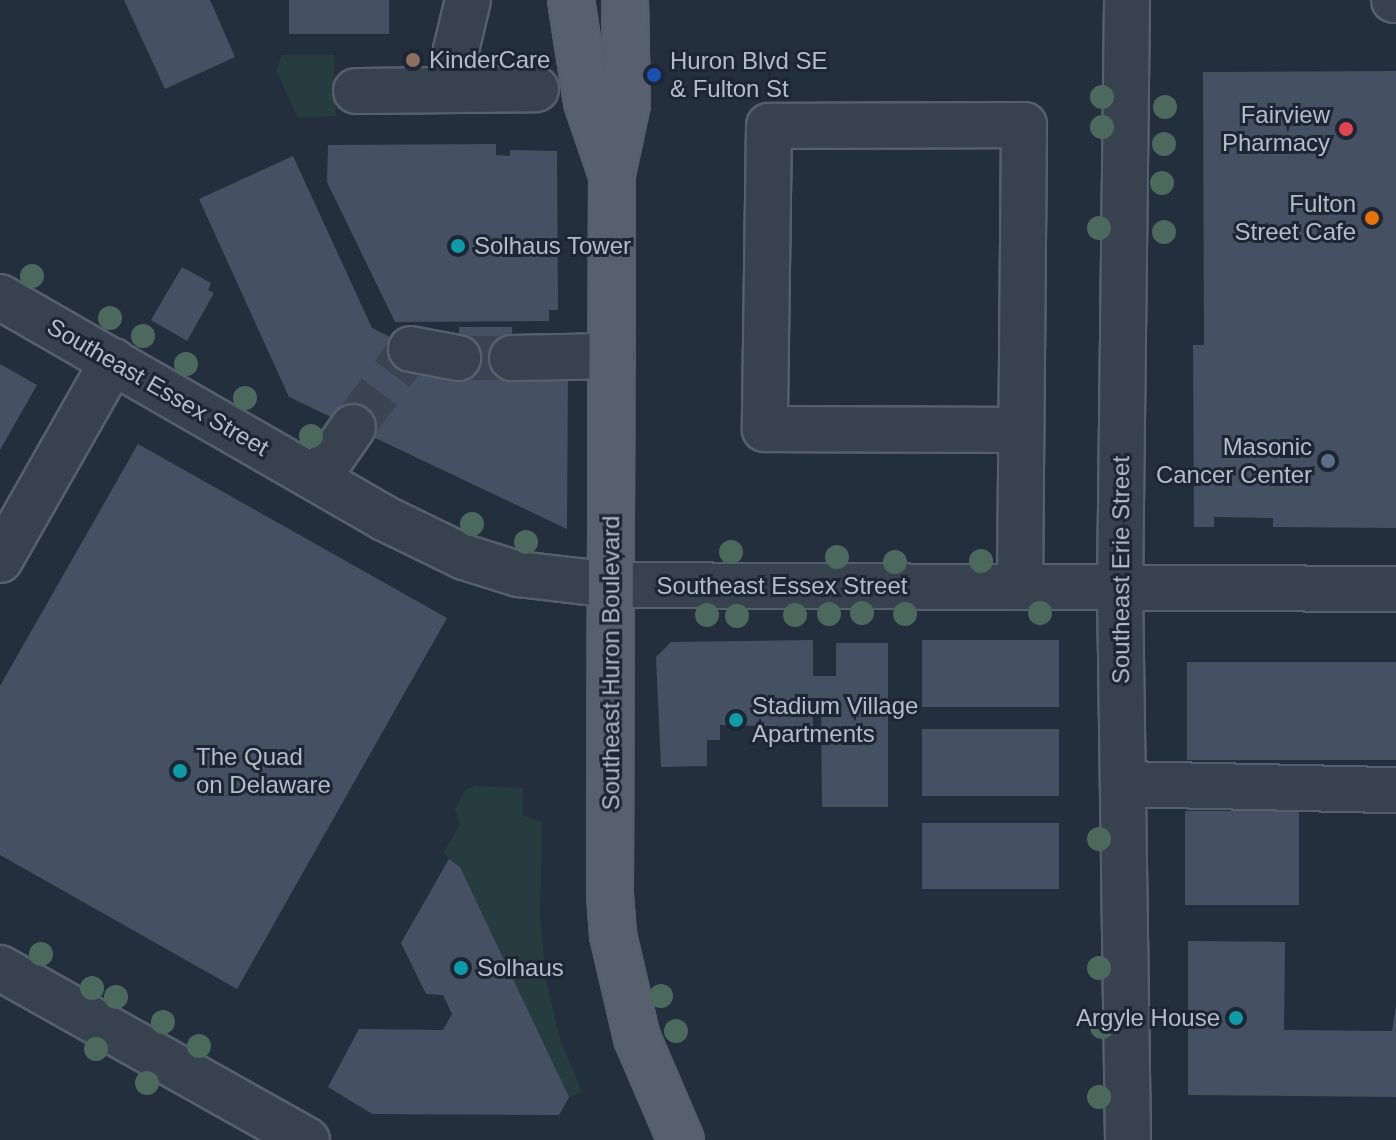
<!DOCTYPE html>
<style>
body{margin:0}
#map{position:relative;width:1396px;height:1140px;overflow:hidden;background:#242f3e;font-family:Helvetica,sans-serif}
div>[style]{position:absolute}
.green>*{inset:0;background:#263c3f}
.building>*{inset:0;background:#455162;transform-origin:0 0}
.minor-tunnel>*{height:44px;margin-top:-22px;transform-origin:0;background:repeating-linear-gradient(90deg,#3a4453 0 44px,transparent 0 66px)}
.roads{filter:drop-shadow(2px 0 #565f6c) drop-shadow(-2px 0 #565f6c) drop-shadow(0 2px #565f6c) drop-shadow(0 -2px #565f6c)}
.minor>*{height:44px;margin:-22px;padding:0 22px;transform-origin:22px;border-radius:22px;background:#38414e}
.major>*{height:44px;margin:-22px;padding:0 22px;transform-origin:22px;border-radius:22px;background:#56606e}
.trees>*{width:24px;height:24px;margin:-12px;border-radius:50%;background:#4b6a5d}
.dots>*{width:22px;height:22px;translate:-50% -50%;box-sizing:border-box;border:4px solid #1d2633;border-radius:50%}
span{translate:-50% -50%;white-space:nowrap;text-align:center;line-height:1.15;-webkit-text-stroke:6px #1d2633;paint-order:stroke}
.poi-label{font-size:24px;color:#b4bcc9}
.left{translate:0 -50%;text-align:left}
.right{translate:-100% -50%;text-align:right}
.street-label{font-size:24px;color:#b4bcc9}
</style>
<div id="map">
<div class="green">
<div style="clip-path:polygon(282px 55px,334px 55px,336px 116px,298px 118px,276px 70px)"></div>
<div style="clip-path:polygon(475px 786px,523px 788px,522px 815px,542px 822px,540px 915px,546px 980px,560px 1039px,582px 1092px,569px 1097px,460px 867px,443px 853px,460px 825px,455px 809px,465px 790px)"></div>
</div>
<div class="building">
<div style="clip-path:polygon(124px 0,210px 0,235px 57px,165px 89px)"></div>
<div style="left:289px;top:0;width:100px;height:34px"></div>
<div style="clip-path:polygon(1396px 71px,1396px 528px,1273px 527px,1273px 518px,1214px 517px,1214px 527px,1194px 527px,1193px 345px,1204px 345px,1203px 72px)"></div>
<div style="clip-path:polygon(496px 144px,496px 155px,510px 156px,510px 150px,557px 151px,558px 310px,549px 310px,549px 321px,395px 322px,327px 182px,328px 145px)"></div>
<div style="clip-path:polygon(293px 156px,372px 328px,458px 371px,459px 327px,512px 327px,512px 371px,568px 371px,567px 529px,289px 397px,199px 199px)"></div>
<div style="clip-path:polygon(182px 267px,211px 283px,208px 290px,214px 293px,187px 341px,151px 320px)"></div>
<div style="clip-path:polygon(0 364px,37px 385px,0 450px)"></div>
<div style="clip-path:polygon(138px 444px,447px 618px,237px 989px,0 855px,0 686px)"></div>
<div style="clip-path:polygon(813px 640px,813px 676px,836px 676px,836px 643px,888px 643px,888px 807px,822px 807px,821px 704px,813px 704px,813px 727px,720px 725px,720px 740px,707px 740px,707px 766px,661px 767px,656px 657px,671px 642px)"></div>
<div style="left:922px;top:640px;width:137px;height:67px"></div>
<div style="left:1187px;top:662px;width:209px;height:98px"></div>
<div style="left:922px;top:729px;width:137px;height:67px"></div>
<div style="left:1185px;top:811px;width:114px;height:94px"></div>
<div style="left:922px;top:823px;width:137px;height:66px"></div>
<div style="clip-path:polygon(449px 859px,460px 867px,569px 1097px,559px 1115px,372px 1114px,328px 1087px,359px 1029px,443px 1030px,452px 1014px,443px 995px,426px 994px,401px 943px)"></div>
<div style="clip-path:polygon(1188px 941px,1285px 942px,1284px 1030px,1392px 1031px,1396px 1006px,1396px 1097px,1188px 1095px)"></div>
</div>
<div class="minor-tunnel">
<div style="left:458px;top:358px;width:54px"></div>
<div style="left:353px;top:427px;width:97px;rotate:-53.4deg"></div>
</div>
<div class="roads">
<div class="minor">
<div style="left:1127px;top:0;width:588px;rotate:90.68deg"></div>
<div style="left:1120px;top:588px;width:552px;rotate:89.17deg"></div>
<div style="left:1394px;top:0;width:1px"></div>
<div style="left:455px;top:90px;width:40px;rotate:-88.6deg"></div>
<div style="left:456px;top:50px;width:51px;rotate:-76.5deg"></div>
<div style="left:356px;top:91px;width:180px;rotate:-0.6deg"></div>
<div style="left:0;top:297px;width:443px;rotate:29.9deg"></div>
<div style="left:384px;top:518px;width:89px;rotate:26deg"></div>
<div style="left:464px;top:557px;width:57px;rotate:17.5deg"></div>
<div style="left:518px;top:574px;width:94px;rotate:6.7deg"></div>
<div style="left:611px;top:585px;width:785px;rotate:0.29deg"></div>
<div style="left:411px;top:349px;width:48px;rotate:10.8deg"></div>
<div style="left:512px;top:358px;width:100px;rotate:-1.1deg"></div>
<div style="left:317px;top:479px;width:63px;rotate:-55.3deg"></div>
<div style="left:0;top:560px;width:229px;rotate:-60.4deg"></div>
<div style="left:1020px;top:587px;width:462px;rotate:-89.5deg"></div>
<div style="left:1024px;top:125px;width:255px;rotate:179.8deg"></div>
<div style="left:769px;top:126px;width:303px;rotate:90.8deg"></div>
<div style="left:765px;top:429px;width:256px;rotate:0.2deg"></div>
<div style="left:1123px;top:784px;width:273px;rotate:1.3deg"></div>
<div style="left:0;top:968px;width:352px;rotate:29.3deg"></div>
</div>
<div class="major">
<div style="left:571px;top:0;width:103px;rotate:81.1deg"></div>
<div style="left:587px;top:102px;width:74px;rotate:71.1deg"></div>
<div style="left:625px;top:0;width:104px;rotate:88.9deg"></div>
<div style="left:627px;top:104px;width:72px;rotate:102.1deg"></div>
<div style="left:612px;top:174px;width:721px;rotate:90.16deg"></div>
<div style="left:610px;top:895px;width:40px;rotate:85.7deg"></div>
<div style="left:613px;top:935px;width:106px;rotate:76.9deg"></div>
<div style="left:637px;top:1038px;width:111px;rotate:66.7deg"></div>
</div>
</div>
<div class="trees">
<div style="left:1102px;top:97px"></div>
<div style="left:1165px;top:107px"></div>
<div style="left:1102px;top:127px"></div>
<div style="left:1164px;top:144px"></div>
<div style="left:1162px;top:183px"></div>
<div style="left:1099px;top:228px"></div>
<div style="left:1164px;top:232px"></div>
<div style="left:32px;top:276px"></div>
<div style="left:110px;top:318px"></div>
<div style="left:143px;top:336px"></div>
<div style="left:186px;top:364px"></div>
<div style="left:245px;top:398px"></div>
<div style="left:311px;top:436px"></div>
<div style="left:472px;top:524px"></div>
<div style="left:526px;top:542px"></div>
<div style="left:731px;top:552px"></div>
<div style="left:837px;top:557px"></div>
<div style="left:981px;top:561px"></div>
<div style="left:895px;top:562px"></div>
<div style="left:862px;top:613px"></div>
<div style="left:1040px;top:613px"></div>
<div style="left:829px;top:614px"></div>
<div style="left:905px;top:614px"></div>
<div style="left:707px;top:615px"></div>
<div style="left:795px;top:615px"></div>
<div style="left:737px;top:616px"></div>
<div style="left:1099px;top:839px"></div>
<div style="left:41px;top:954px"></div>
<div style="left:1099px;top:968px"></div>
<div style="left:92px;top:988px"></div>
<div style="left:661px;top:996px"></div>
<div style="left:116px;top:997px"></div>
<div style="left:163px;top:1022px"></div>
<div style="left:1102px;top:1027px"></div>
<div style="left:676px;top:1031px"></div>
<div style="left:199px;top:1046px"></div>
<div style="left:96px;top:1049px"></div>
<div style="left:147px;top:1083px"></div>
<div style="left:1099px;top:1097px"></div>
</div>
<div class="dots">
<div style="left:413px;top:60px;background:#8d6e63"></div>
<div style="left:654px;top:75px;background:#1a4fb4"></div>
<div style="left:1346px;top:129px;background:#e0444e"></div>
<div style="left:1372px;top:218px;background:#e8710a"></div>
<div style="left:458px;top:246px;background:#0f9aa8"></div>
<div style="left:1328px;top:461px;background:#5c6f8a"></div>
<div style="left:736px;top:720px;background:#0f9aa8"></div>
<div style="left:180px;top:771px;background:#0f9aa8"></div>
<div style="left:461px;top:968px;background:#0f9aa8"></div>
<div style="left:1236px;top:1018px;background:#0f9aa8"></div>
</div>
<div class="poi-label">
<span class="left" style="left:429px;top:60px">KinderCare</span>
<span class="left" style="left:670px;top:75px">Huron Blvd SE<br>&amp; Fulton St</span>
<span class="right" style="left:1330px;top:129px">Fairview<br>Pharmacy</span>
<span class="right" style="left:1356px;top:218px">Fulton<br>Street Cafe</span>
<span class="left" style="left:474px;top:246px">Solhaus Tower</span>
<span class="right" style="left:1312px;top:461px">Masonic<br>Cancer Center</span>
<span class="left" style="left:752px;top:720px">Stadium Village<br>Apartments</span>
<span class="left" style="left:196px;top:771px">The Quad<br>on Delaware</span>
<span class="left" style="left:477px;top:968px">Solhaus</span>
<span class="right" style="left:1220px;top:1018px">Argyle House</span>
</div>
<div class="street-label">
<span style="left:158px;top:387px;rotate:30deg">Southeast Essex Street</span>
<span style="left:1121px;top:570px;rotate:-90deg">Southeast Erie Street</span>
<span style="left:782px;top:586px">Southeast Essex Street</span>
<span style="left:611px;top:663px;rotate:-90deg">Southeast Huron Boulevard</span>
</div>
</div>
